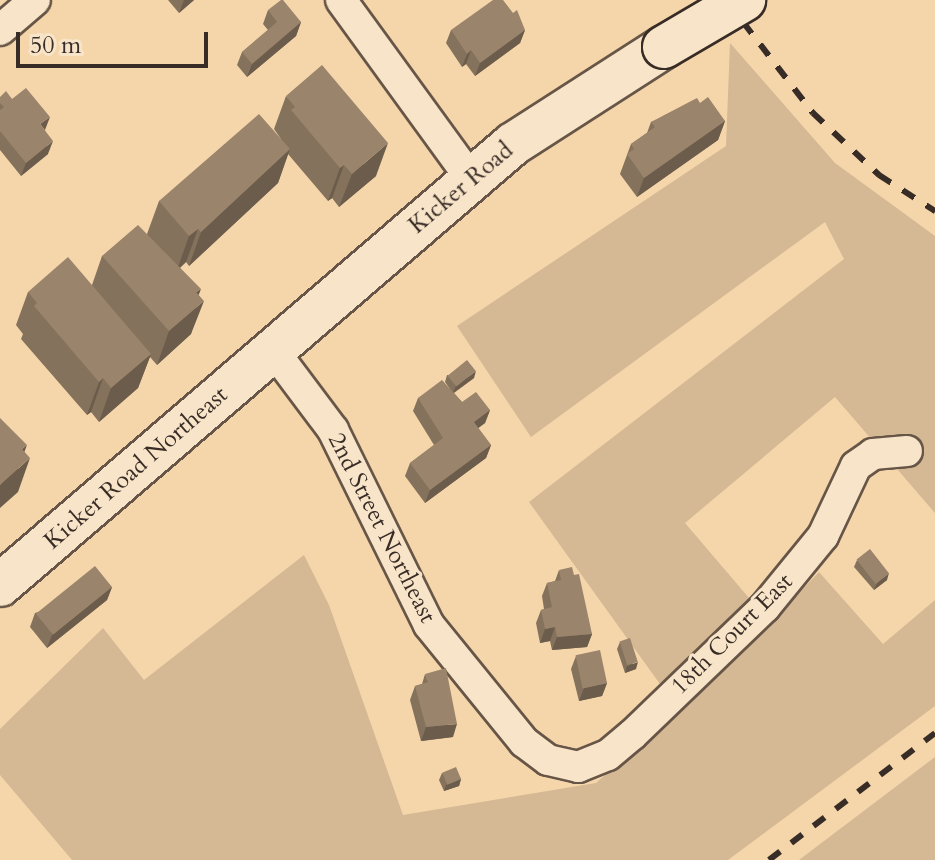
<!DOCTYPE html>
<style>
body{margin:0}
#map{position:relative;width:935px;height:860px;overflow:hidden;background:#f5d5aa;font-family:Cardo,serif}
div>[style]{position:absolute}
.green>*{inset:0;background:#d5b894}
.roads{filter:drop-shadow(2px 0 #675647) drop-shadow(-2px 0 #675647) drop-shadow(0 2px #675647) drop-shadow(0 -2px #675647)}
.street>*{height:30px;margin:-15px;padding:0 15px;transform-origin:15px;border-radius:15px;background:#f8e4c8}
.secondary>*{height:42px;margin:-21px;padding:0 21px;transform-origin:21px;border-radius:21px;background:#f8e4c8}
.rail>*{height:6px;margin-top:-3px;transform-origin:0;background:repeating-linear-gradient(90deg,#382c26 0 14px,transparent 0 28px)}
.bridges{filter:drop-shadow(2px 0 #382c26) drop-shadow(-2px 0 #382c26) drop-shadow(0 2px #382c26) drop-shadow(0 -2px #382c26)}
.secondary-bridge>*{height:42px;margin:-21px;padding:0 21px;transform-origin:21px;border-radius:21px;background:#f8e4c8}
.wall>*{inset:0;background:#84725c}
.shaded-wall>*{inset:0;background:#6c5c4b}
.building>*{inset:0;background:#9a846b;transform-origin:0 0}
span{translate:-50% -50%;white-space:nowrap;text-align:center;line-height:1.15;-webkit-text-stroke:6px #f8e4c8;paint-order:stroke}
.street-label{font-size:24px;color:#382c26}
.scale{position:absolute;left:16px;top:32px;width:192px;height:36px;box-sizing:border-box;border:4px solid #382c26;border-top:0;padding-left:10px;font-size:24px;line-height:28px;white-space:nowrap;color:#382c26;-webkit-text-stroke:6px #f8e4c8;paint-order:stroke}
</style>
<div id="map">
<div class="green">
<div style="clip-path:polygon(730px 43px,835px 163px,935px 236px,935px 513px,835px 397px,685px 523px,755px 605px,660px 684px,529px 502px,844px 259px,825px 222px,531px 437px,457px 326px,726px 146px)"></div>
<div style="clip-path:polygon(304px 555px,329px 605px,403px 815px,596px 783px,731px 664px,819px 572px,883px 644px,935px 600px,935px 706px,728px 860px,72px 860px,0 775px,0 729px,103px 628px,144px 680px)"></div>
<div style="clip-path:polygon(935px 757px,935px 860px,799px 860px)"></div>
</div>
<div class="roads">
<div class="street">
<div style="left:341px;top:0;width:221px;rotate:54deg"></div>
<div style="left:0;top:30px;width:46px;rotate:-40.6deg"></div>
<div style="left:273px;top:350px;width:100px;rotate:53.1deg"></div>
<div style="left:333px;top:430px;width:217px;rotate:63.8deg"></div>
<div style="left:429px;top:625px;width:151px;rotate:50.9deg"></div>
<div style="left:524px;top:742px;width:30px;rotate:37deg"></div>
<div style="left:548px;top:760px;width:31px;rotate:13deg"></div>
<div style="left:578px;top:767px;width:32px;rotate:-22deg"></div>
<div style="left:608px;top:755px;width:31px;rotate:-40deg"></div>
<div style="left:632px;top:735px;width:185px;rotate:-43.9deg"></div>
<div style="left:765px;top:607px;width:92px;rotate:-50.8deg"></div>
<div style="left:823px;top:536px;width:77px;rotate:-64.8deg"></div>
<div style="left:856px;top:466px;width:21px;rotate:-35deg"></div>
<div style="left:873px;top:454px;width:34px;rotate:-5deg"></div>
</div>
<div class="secondary">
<div style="left:0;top:585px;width:676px;rotate:-40.68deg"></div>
<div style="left:513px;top:144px;width:179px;rotate:-32.7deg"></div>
</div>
</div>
<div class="rail">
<div style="left:726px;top:0;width:143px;rotate:52.4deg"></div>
<div style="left:813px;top:113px;width:91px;rotate:43.2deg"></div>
<div style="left:879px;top:175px;width:67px;rotate:32.7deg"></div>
<div style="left:769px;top:860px;width:209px;rotate:-37.4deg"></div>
</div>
<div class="bridges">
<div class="secondary-bridge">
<div style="left:664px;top:47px;width:93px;rotate:-30.4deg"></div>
</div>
</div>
<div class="wall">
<div style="clip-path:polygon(168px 0,194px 0,179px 13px)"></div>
<div style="clip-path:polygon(268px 10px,301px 22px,296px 36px,247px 77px,237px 65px,242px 52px,268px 30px,263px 24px)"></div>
<div style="clip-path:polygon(451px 30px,525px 30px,520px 43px,475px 76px,466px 64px,462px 67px,446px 43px)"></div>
<div style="clip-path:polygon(286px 96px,376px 176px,339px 207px,332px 198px,328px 201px,288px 154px,278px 183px,189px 266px,186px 262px,180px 268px,198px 295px,191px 334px,157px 365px,150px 357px,138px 388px,99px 422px,91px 412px,87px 415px,21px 339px,23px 334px,16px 325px,28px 292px,92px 285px,102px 256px,147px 234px,159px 201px,281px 139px,274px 129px)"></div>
<div style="clip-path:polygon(0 97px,12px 99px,45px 130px,48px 154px,21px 176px,0 150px)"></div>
<div style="clip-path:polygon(700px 103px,725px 121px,718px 140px,637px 197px,620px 174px,631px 144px,647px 133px,651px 122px)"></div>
<div style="clip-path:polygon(447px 375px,474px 378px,454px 393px,462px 402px,490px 410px,485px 423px,478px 428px,491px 445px,486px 458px,425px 503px,405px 476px,410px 463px,434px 445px,413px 411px,418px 398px,450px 389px,445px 382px)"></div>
<div style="clip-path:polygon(857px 560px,887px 580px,874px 590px,854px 567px)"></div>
<div style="clip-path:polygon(559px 570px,592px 634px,587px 647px,552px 650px,550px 641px,540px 643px,536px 623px,541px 610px,544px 609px,542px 596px,547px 583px,555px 581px)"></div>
<div style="clip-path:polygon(112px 587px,107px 600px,47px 648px,30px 627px,35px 613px)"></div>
<div style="clip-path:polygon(620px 642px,636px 669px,625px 673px,617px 649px)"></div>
<div style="clip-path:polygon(576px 656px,607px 683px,602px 696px,579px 701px,571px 669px)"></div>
<div style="clip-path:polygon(425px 674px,453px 737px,421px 741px,410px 700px,415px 686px,422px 684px)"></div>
<div style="clip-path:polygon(442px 773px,461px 779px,459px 786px,444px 791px,439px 780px)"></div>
</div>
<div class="shaded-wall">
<div style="clip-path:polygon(184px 0,194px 0,179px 13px)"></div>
<div style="clip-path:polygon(301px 22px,296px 36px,247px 77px,252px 64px)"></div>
<div style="clip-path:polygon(525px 30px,520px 43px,475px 76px,480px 63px)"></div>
<div style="clip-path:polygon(471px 50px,466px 64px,462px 67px,467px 54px)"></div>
<div style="clip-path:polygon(50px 117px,45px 130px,40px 124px)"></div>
<div style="clip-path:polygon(725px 121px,718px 140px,637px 197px,644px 178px)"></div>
<div style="clip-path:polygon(53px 141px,48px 154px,21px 176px,26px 163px)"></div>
<div style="clip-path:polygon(388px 143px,376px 176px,339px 207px,352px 174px)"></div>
<div style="clip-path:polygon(290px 149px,278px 183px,189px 266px,201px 232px)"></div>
<div style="clip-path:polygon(344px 165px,332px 198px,328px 201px,340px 168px)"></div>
<div style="clip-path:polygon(198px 229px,186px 262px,177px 270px,189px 236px)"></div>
<div style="clip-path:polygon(201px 289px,193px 310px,204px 301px,191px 334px,157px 365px,169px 331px,196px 292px)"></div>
<div style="clip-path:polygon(151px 354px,138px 388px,99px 422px,111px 388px)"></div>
<div style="clip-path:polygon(476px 371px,474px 378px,453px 393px,456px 386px)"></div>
<div style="clip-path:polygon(103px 378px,91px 412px,87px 415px,99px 382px)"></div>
<div style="clip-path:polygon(490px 410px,485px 423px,469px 435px,474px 422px)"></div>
<div style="clip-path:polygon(27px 445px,18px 469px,30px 458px,18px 492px,0 508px,0 485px,22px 449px)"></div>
<div style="clip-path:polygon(491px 445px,486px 458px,425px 503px,430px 490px)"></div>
<div style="clip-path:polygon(889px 573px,887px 580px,874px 590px,877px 583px)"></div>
<div style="clip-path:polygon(112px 587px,107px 600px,47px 648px,52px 635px)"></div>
<div style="clip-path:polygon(555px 627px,550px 641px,540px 643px,545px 629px)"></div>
<div style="clip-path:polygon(592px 634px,587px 647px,552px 650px,557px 637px)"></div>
<div style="clip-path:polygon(638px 662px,636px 669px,625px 673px,627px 666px)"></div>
<div style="clip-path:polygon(607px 683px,602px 696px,579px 701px,584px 688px)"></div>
<div style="clip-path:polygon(457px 724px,453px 737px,421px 741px,426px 727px)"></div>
<div style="clip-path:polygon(461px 779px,459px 786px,444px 791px,446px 785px)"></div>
</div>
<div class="building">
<div style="clip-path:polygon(281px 0,283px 0,301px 22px,252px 64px,242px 52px,277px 22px,268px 10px)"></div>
<div style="clip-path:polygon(493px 0,503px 0,513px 13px,517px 10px,525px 30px,480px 63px,471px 50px,467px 54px,451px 30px)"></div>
<div style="clip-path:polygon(322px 65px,388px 143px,352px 174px,344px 165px,340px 168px,291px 110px,295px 107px,286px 96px)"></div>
<div style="clip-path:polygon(26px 88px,50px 117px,40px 124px,53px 141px,26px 163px,0 131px,0 110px,4px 107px,0 103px,0 97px,6px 91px,12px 99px)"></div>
<div style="clip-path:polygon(708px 97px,725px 121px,644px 178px,627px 154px,634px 149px,631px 144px,655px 127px,651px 122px,697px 98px,700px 103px)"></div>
<div style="clip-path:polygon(259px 114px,290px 149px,201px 232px,198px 229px,189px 236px,159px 201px)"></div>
<div style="clip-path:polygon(138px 225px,201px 289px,196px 292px,204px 301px,169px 331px,102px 256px)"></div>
<div style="clip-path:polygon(68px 257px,151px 354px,111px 388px,103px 378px,99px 382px,34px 306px,37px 303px,28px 292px)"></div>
<div style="left:467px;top:360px;width:14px;height:25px;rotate:51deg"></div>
<div style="clip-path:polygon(442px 380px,462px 402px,476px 392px,490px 410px,474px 422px,491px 445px,430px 490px,410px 463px,443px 438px,418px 398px)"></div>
<div style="clip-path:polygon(0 418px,27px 445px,22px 449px,30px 458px,0 485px)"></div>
<div style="left:870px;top:549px;width:31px;height:17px;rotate:52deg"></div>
<div style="left:95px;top:566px;width:27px;height:76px;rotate:51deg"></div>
<div style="clip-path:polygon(572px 567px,574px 575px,579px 574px,592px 634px,557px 637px,555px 627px,545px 629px,541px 610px,552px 607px,547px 583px,561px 580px,559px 570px)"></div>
<div style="left:630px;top:638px;width:25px;height:11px;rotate:72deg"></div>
<div style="left:600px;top:650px;width:34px;height:25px;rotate:78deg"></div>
<div style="clip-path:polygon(446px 668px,457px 724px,426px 727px,415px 686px,428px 682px,425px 674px)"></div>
<div style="left:456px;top:767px;width:13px;height:15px;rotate:67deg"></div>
</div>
<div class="street-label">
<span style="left:461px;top:188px;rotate:-40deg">Kicker Road</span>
<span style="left:136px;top:468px;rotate:-41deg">Kicker Road Northeast</span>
<span style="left:382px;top:528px;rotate:63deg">2nd Street Northeast</span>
<span style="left:732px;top:634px;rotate:-45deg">18th Court East</span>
</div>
<div class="scale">50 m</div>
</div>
